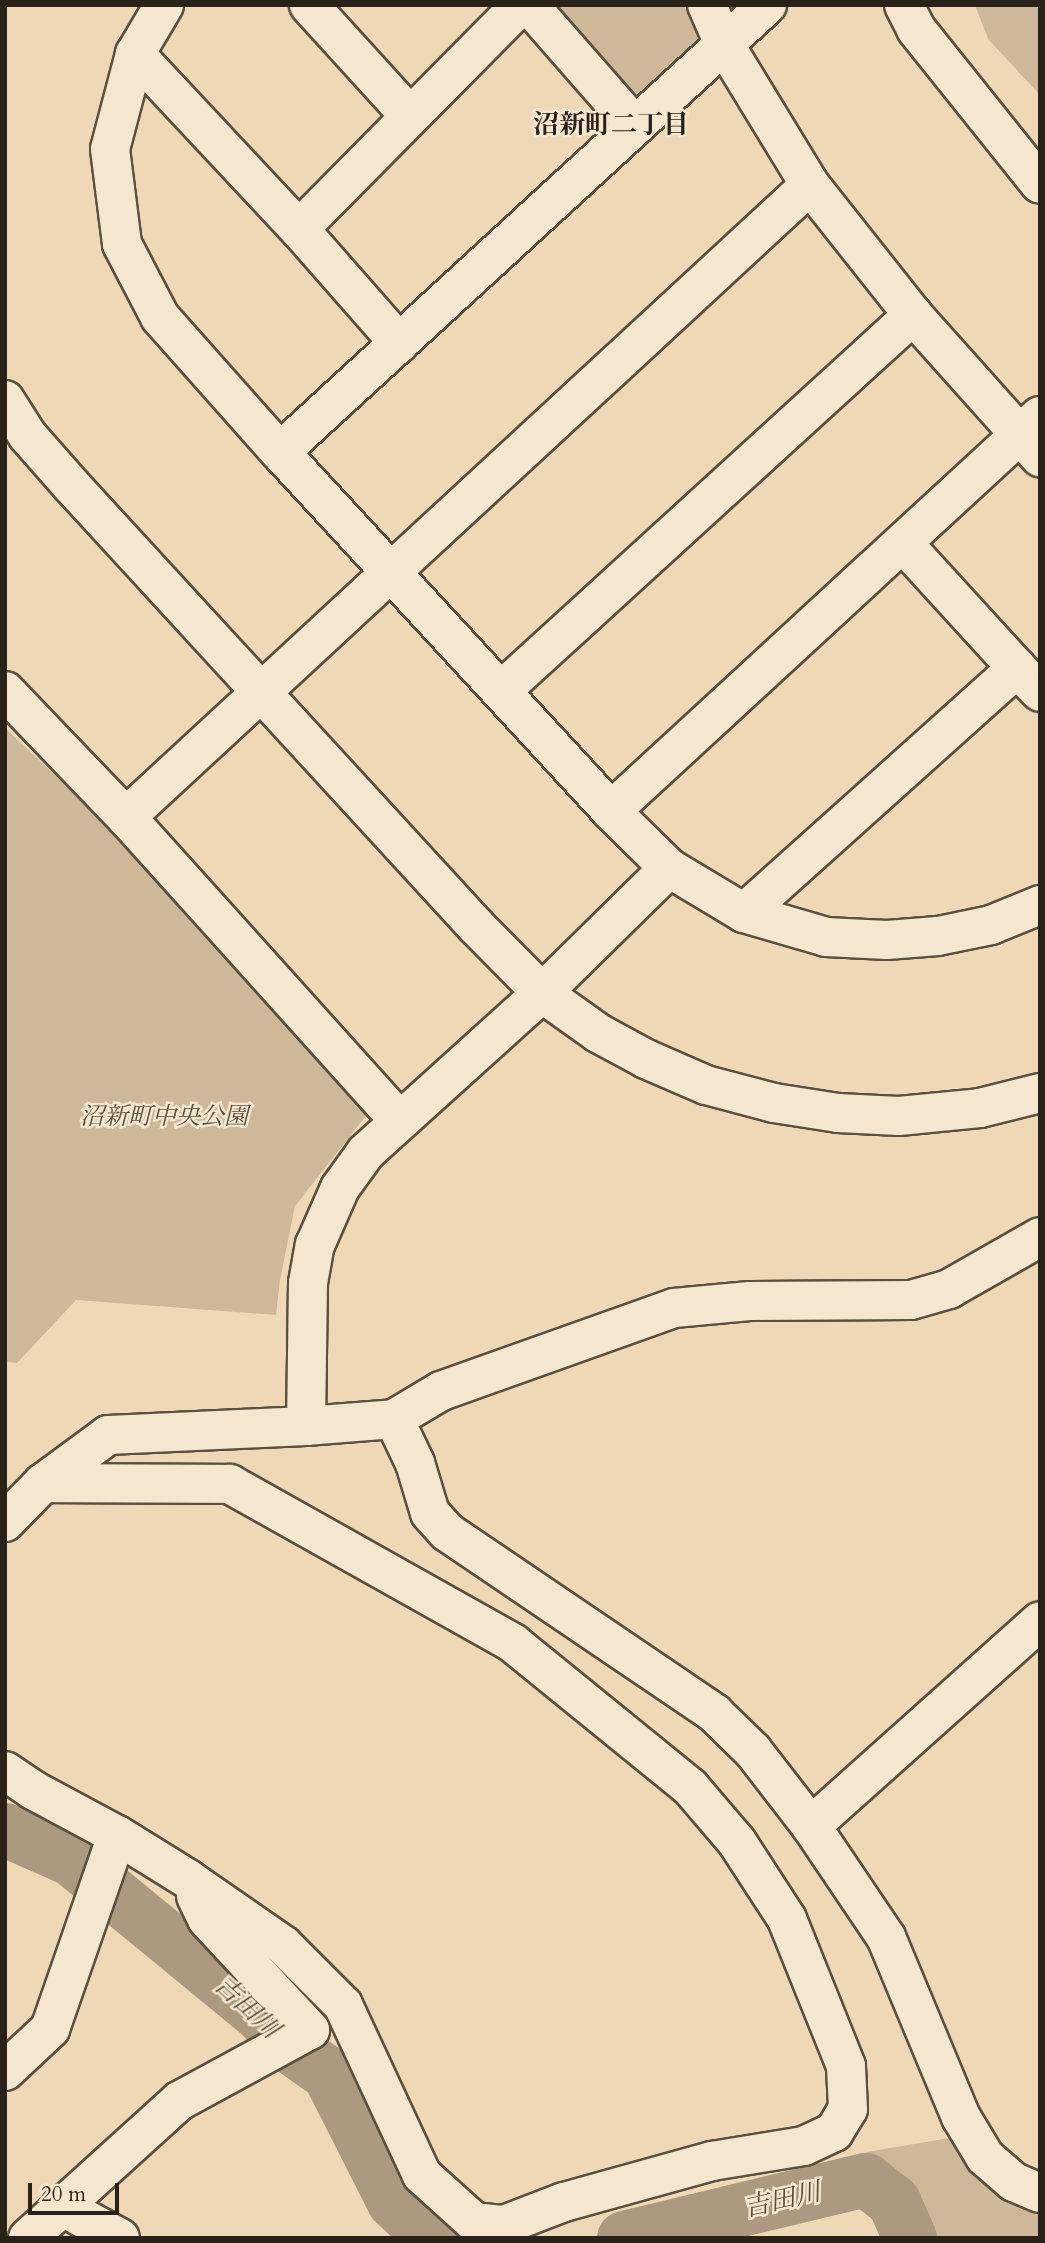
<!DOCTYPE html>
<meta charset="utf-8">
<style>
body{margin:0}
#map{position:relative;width:1045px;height:2243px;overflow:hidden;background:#eed8b5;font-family:Cardo,"Noto Serif JP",serif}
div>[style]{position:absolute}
.green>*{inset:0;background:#cdb99a}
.river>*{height:54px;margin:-27px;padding:0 27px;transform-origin:27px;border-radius:27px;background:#ab9a80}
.roads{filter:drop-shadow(2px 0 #5a503f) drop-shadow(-2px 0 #5a503f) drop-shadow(0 2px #5a503f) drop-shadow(0 -2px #5a503f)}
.minor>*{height:38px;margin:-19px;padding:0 19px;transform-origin:19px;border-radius:19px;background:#f4e6cf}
span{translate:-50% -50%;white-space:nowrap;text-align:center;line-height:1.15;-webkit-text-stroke:5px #f4e6cf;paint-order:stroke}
.park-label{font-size:24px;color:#5a4f3f;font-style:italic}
.neighbourhood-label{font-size:26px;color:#292218;font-weight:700}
.water-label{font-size:26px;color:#564c3c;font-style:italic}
.frame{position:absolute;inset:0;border:7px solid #292218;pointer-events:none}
.scale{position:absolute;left:28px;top:2183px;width:91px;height:32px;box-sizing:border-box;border:4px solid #292218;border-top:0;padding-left:9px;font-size:21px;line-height:24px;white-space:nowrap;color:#292218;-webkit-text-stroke:5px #f4e6cf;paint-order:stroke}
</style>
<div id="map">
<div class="green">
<div style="clip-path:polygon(535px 5px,699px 5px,715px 39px,638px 108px)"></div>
<div style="clip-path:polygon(975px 5px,1040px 5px,1040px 95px,988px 39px)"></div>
<div style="clip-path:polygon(5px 728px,104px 821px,373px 1107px,295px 1206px,280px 1280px,276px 1315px,76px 1300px,17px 1363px,5px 1362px)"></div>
<div style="clip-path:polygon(955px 2137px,1040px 2202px,1040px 2238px,892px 2238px,867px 2152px)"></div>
</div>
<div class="river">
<div style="left:5px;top:1830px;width:72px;rotate:23.7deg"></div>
<div style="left:71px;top:1859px;width:244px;rotate:39.4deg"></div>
<div style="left:260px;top:2014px;width:40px;rotate:49deg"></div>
<div style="left:286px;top:2044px;width:52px;rotate:34.9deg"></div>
<div style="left:329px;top:2074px;width:144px;rotate:63.1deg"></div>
<div style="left:394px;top:2202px;width:52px;rotate:43.5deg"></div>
<div style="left:624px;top:2238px;width:249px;rotate:-13.5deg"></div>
<div style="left:866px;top:2180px;width:36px;rotate:38deg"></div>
<div style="left:894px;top:2202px;width:39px;rotate:66deg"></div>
</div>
<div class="roads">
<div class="minor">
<div style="left:164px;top:5px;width:57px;rotate:120.6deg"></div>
<div style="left:135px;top:54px;width:98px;rotate:104.7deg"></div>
<div style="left:110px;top:149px;width:96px;rotate:82.8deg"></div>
<div style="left:122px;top:244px;width:82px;rotate:62.5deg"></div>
<div style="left:160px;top:317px;width:181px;rotate:48.4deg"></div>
<div style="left:280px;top:452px;width:488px;rotate:47.3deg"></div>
<div style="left:611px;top:811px;width:81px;rotate:44.5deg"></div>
<div style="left:669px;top:868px;width:87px;rotate:31deg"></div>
<div style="left:744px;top:913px;width:85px;rotate:16.3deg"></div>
<div style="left:826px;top:937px;width:61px;rotate:2.8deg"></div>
<div style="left:887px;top:940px;width:51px;rotate:-4.5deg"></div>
<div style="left:938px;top:936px;width:54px;rotate:-11.7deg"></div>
<div style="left:991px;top:925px;width:53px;rotate:-22.2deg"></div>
<div style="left:309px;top:5px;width:150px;rotate:47.7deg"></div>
<div style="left:529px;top:5px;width:161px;rotate:48.8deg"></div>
<div style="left:707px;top:5px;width:43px;rotate:66.4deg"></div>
<div style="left:724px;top:44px;width:165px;rotate:58.6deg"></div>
<div style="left:810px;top:185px;width:166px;rotate:51.6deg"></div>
<div style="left:913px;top:315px;width:191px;rotate:48.2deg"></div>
<div style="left:904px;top:5px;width:27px;rotate:63deg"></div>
<div style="left:916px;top:29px;width:198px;rotate:51.3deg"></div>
<div style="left:135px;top:54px;width:240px;rotate:46.9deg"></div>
<div style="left:299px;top:229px;width:152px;rotate:48.7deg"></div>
<div style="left:299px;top:229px;width:315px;rotate:-45.3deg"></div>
<div style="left:5px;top:400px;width:41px;rotate:57.8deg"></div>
<div style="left:27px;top:435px;width:67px;rotate:48.7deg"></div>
<div style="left:71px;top:485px;width:599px;rotate:47.44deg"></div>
<div style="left:476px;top:926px;width:94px;rotate:45.4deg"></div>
<div style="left:542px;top:993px;width:69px;rotate:35.5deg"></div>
<div style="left:598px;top:1033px;width:55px;rotate:28.4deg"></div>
<div style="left:646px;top:1059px;width:65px;rotate:23.4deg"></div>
<div style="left:706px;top:1085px;width:70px;rotate:14.8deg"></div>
<div style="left:774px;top:1103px;width:65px;rotate:8.9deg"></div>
<div style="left:838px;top:1113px;width:61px;rotate:2.8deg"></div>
<div style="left:899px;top:1116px;width:81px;rotate:-5.6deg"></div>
<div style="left:980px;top:1108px;width:62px;rotate:-14deg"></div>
<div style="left:280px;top:452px;width:661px;rotate:-42.55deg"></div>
<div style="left:1017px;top:668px;width:33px;rotate:46deg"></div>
<div style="left:5px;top:691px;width:175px;rotate:46.2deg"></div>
<div style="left:126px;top:817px;width:409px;rotate:48deg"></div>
<div style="left:501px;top:691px;width:558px;rotate:-42.38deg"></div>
<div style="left:611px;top:811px;width:583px;rotate:-42.64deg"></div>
<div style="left:126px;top:817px;width:931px;rotate:-42.74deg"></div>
<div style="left:744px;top:913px;width:367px;rotate:-41.9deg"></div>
<div style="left:1017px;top:668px;width:169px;rotate:-132.4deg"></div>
<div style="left:394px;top:1419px;width:49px;rotate:64.5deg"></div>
<div style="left:415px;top:1463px;width:52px;rotate:73.3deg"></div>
<div style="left:430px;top:1513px;width:25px;rotate:48deg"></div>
<div style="left:447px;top:1532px;width:323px;rotate:34.1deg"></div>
<div style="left:714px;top:1713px;width:54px;rotate:44.3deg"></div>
<div style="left:753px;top:1751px;width:95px;rotate:52.3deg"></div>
<div style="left:811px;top:1826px;width:134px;rotate:56deg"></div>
<div style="left:886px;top:1937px;width:195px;rotate:67.4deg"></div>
<div style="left:961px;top:2117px;width:47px;rotate:59deg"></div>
<div style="left:985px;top:2157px;width:38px;rotate:41deg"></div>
<div style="left:1014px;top:2182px;width:28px;rotate:23deg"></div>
<div style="left:306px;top:1426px;width:143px;rotate:-89.2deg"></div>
<div style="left:308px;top:1283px;width:39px;rotate:-80deg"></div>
<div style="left:315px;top:1245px;width:62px;rotate:-66.3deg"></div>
<div style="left:340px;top:1188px;width:44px;rotate:-54.2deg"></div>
<div style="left:366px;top:1152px;width:237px;rotate:-42.1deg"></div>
<div style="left:542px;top:993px;width:178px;rotate:-44.5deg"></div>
<div style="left:5px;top:1522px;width:54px;rotate:-45.7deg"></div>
<div style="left:43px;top:1483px;width:81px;rotate:-36.4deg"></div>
<div style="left:108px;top:1435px;width:198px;rotate:-2.6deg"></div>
<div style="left:306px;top:1426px;width:88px;rotate:-4.5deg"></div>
<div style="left:394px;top:1419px;width:55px;rotate:-30.8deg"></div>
<div style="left:441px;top:1391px;width:247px;rotate:-19.6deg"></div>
<div style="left:674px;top:1308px;width:76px;rotate:-5.3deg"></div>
<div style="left:750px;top:1301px;width:161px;rotate:-0.4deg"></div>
<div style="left:911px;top:1300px;width:40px;rotate:-16deg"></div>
<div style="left:949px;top:1289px;width:105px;rotate:-29.7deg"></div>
<div style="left:5px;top:1771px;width:34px;rotate:34deg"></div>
<div style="left:33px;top:1790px;width:95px;rotate:28.2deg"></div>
<div style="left:117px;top:1835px;width:84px;rotate:31.8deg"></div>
<div style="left:188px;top:1879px;width:116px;rotate:34.8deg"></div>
<div style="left:283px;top:1945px;width:85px;rotate:45deg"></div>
<div style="left:343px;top:2005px;width:187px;rotate:65.1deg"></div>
<div style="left:422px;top:2175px;width:70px;rotate:42.1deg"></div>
<div style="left:474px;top:2222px;width:30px;rotate:6deg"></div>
<div style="left:504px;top:2225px;width:64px;rotate:-21deg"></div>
<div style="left:564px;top:2202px;width:154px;rotate:-15.5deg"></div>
<div style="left:712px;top:2161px;width:93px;rotate:-9.3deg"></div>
<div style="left:804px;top:2146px;width:33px;rotate:-25deg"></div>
<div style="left:834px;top:2132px;width:27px;rotate:-59deg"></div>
<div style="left:848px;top:2109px;width:43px;rotate:-92.7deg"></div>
<div style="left:846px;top:2066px;width:158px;rotate:-111.9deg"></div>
<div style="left:787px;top:1919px;width:92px;rotate:-123deg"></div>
<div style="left:737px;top:1842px;width:72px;rotate:-130.5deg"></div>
<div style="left:690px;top:1787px;width:228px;rotate:-140.9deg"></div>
<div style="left:513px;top:1643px;width:325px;rotate:-150.7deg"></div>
<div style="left:230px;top:1484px;width:187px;rotate:-179.7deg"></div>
<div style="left:811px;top:1826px;width:307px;rotate:-41.8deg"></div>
<div style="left:5px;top:2071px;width:62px;rotate:-43deg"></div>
<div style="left:50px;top:2029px;width:205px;rotate:-70.9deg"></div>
<div style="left:61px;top:2206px;width:67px;rotate:28.5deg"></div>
<div style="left:28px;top:2238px;width:204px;rotate:-42.2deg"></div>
<div style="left:179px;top:2101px;width:149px;rotate:-28.5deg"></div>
<div style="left:310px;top:2030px;width:151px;rotate:-132.9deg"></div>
<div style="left:207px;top:1919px;width:25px;rotate:-116deg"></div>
</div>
</div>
<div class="park-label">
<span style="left:164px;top:1117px">沼新町中央公園</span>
</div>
<div class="neighbourhood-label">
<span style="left:611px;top:125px">沼新町二丁目</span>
</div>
<div class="water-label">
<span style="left:247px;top:2007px;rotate:43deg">吉田川</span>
<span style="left:782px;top:2200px;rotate:-13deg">吉田川</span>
</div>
<div class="frame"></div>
<div class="scale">20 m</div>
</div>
